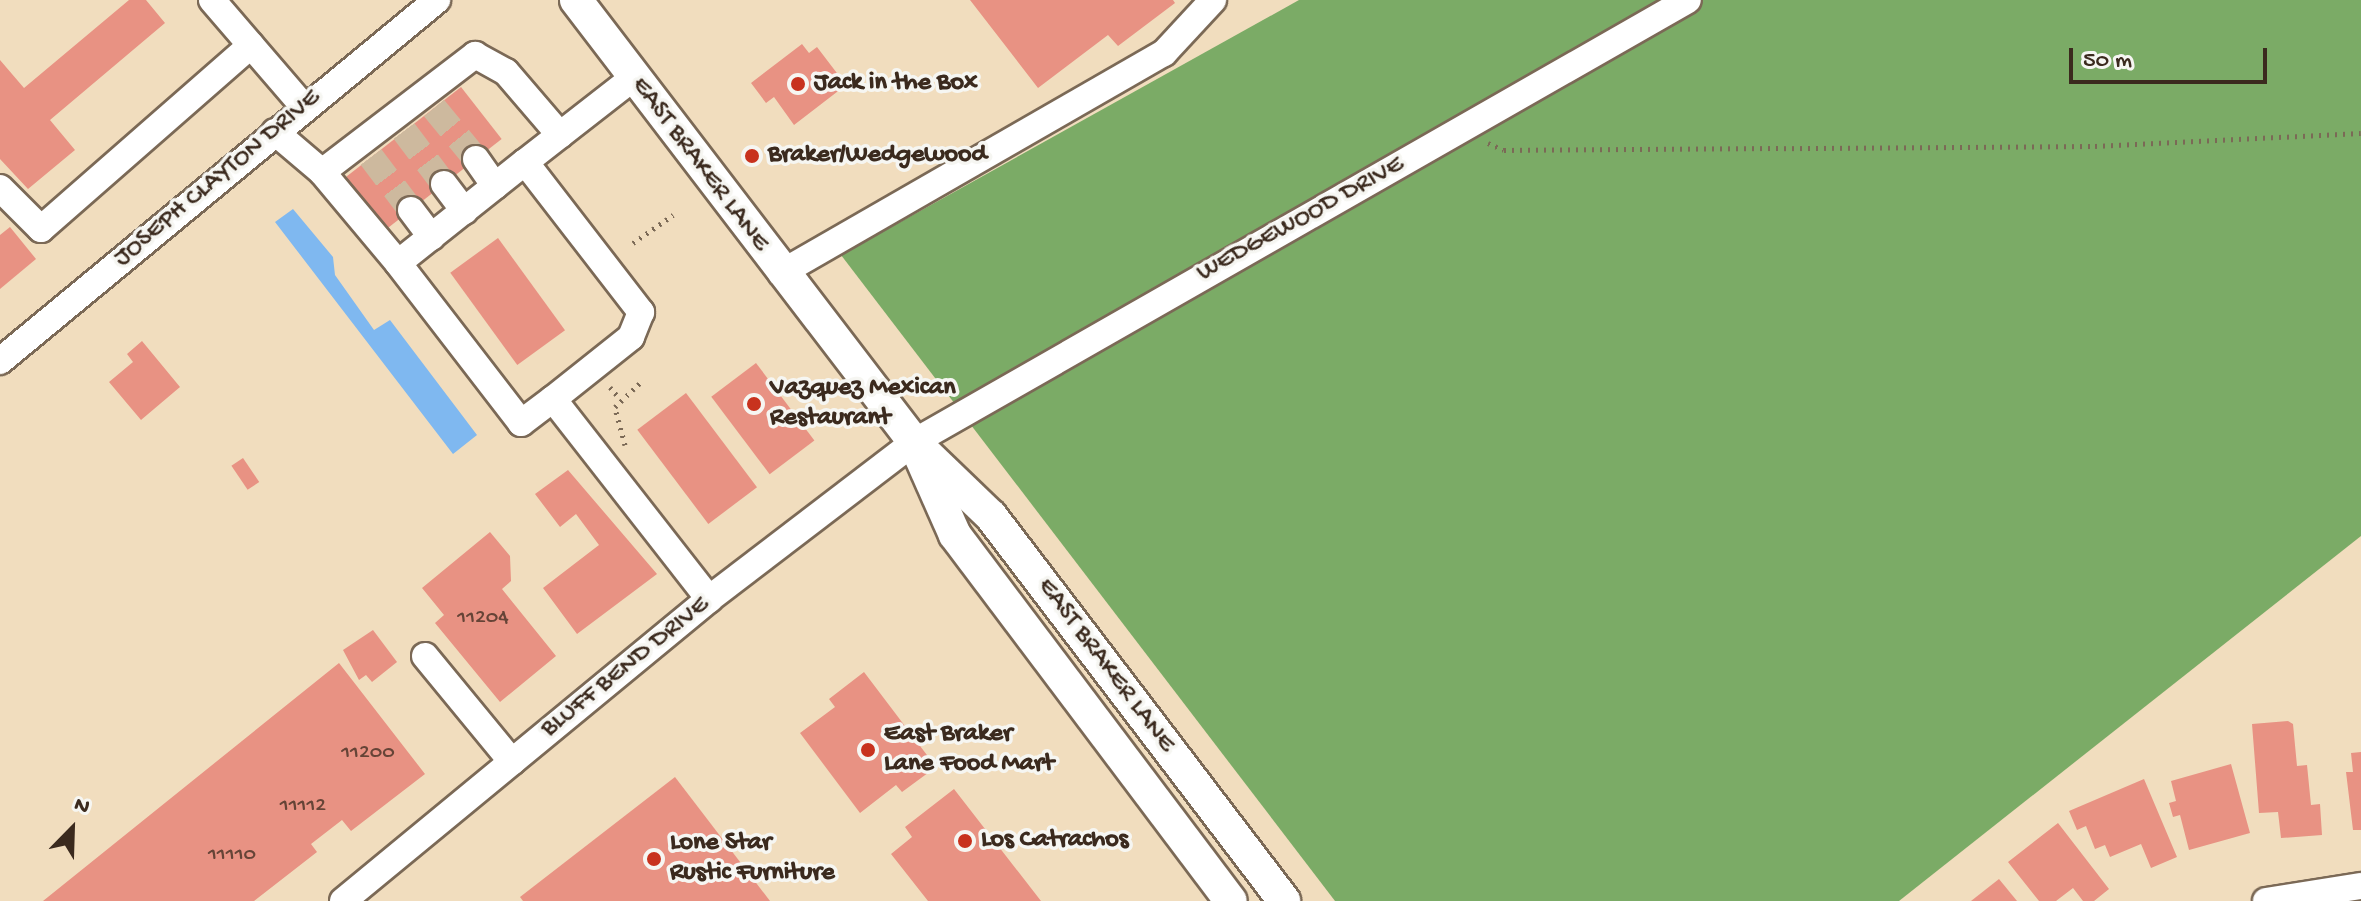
<!DOCTYPE html>
<style>
body{margin:0}
#map{position:relative;width:2361px;height:901px;overflow:hidden;background:#f1ddbe;font-family:"Gochi Hand",sans-serif}
div>[style]{position:absolute}
.forest>*{inset:0;background:#7bab66}
.water>*{inset:0;background:#7fb8f0}
.building>*{inset:0;background:#e89283;transform-origin:0 0}
.minor-tunnel>*{height:26px;margin-top:-13px;transform-origin:0;background:repeating-linear-gradient(90deg,#cdb99e 0 26px,transparent 0 39px)}
.path>*{height:5px;margin-top:-2.5px;transform-origin:0;background:repeating-linear-gradient(90deg,#7b6956 0 2px,transparent 0 8px)}
.roads{filter:drop-shadow(2px 0 #7b6956) drop-shadow(-2px 0 #7b6956) drop-shadow(0 2px #7b6956) drop-shadow(0 -2px #7b6956)}
.minor>*{height:26px;margin:-13px;padding:0 13px;transform-origin:13px;border-radius:13px;background:#fff}
.major>*{height:32px;margin:-16px;padding:0 16px;transform-origin:16px;border-radius:16px;background:#fff}
.dots>*{width:22px;height:22px;translate:-50% -50%;box-sizing:border-box;border:4px solid #f6f6f2;border-radius:50%}
span{translate:-50% -50%;white-space:nowrap;text-align:center;line-height:1.15;-webkit-text-stroke:7px #f6f6f2;paint-order:stroke}
.number-label{font-size:22px;color:#664437}
.number-label span{-webkit-text-stroke-width:0}
.poi-label{font-size:26px;color:#3b2a1e;font-weight:700}
.left{translate:0 -50%;text-align:left}
.street-label{font-size:26px;color:#3b2a1e}
.north{position:absolute;left:32px;top:789px;width:80px;height:80px;-webkit-text-stroke:6px #f6f6f2;paint-order:stroke;rotate:23deg;font-size:22px;font-weight:700;line-height:32px;text-align:center;color:#3b2a1e}
.north::after{content:'';display:block;margin:auto;width:28px;height:36px;background:#3b2a1e;clip-path:polygon(50% 0,100% 100%,50% 72%,0 100%)}
.scale{position:absolute;left:2069px;top:48px;width:198px;height:36px;box-sizing:border-box;border:4px solid #3b2a1e;border-top:0;padding-left:10px;font-size:24px;line-height:28px;white-space:nowrap;color:#3b2a1e;-webkit-text-stroke:6px #f6f6f2;paint-order:stroke}
</style>
<div id="map">
<div class="forest">
<div style="clip-path:polygon(1299px 0,2361px 0,2361px 536px,1899px 901px,1335px 901px,841px 255px)"></div>
</div>
<div class="water">
<div style="clip-path:polygon(293px 209px,333px 257px,335px 275px,374px 330px,390px 320px,477px 435px,453px 454px,275px 222px)"></div>
</div>
<div class="building">
<div style="clip-path:polygon(129px 0,146px 0,165px 23px,50px 120px,75px 150px,28px 189px,0 159px,0 60px,24px 88px)"></div>
<div style="clip-path:polygon(970px 0,1173px 0,1175px 3px,1118px 46px,1108px 35px,1038px 88px)"></div>
<div style="clip-path:polygon(802px 44px,809px 53px,817px 47px,846px 85px,794px 125px,774px 97px,766px 103px,751px 83px)"></div>
<div style="left:461px;top:87px;width:66px;height:146px;rotate:52deg"></div>
<div style="clip-path:polygon(10px 227px,36px 259px,0 289px,0 235px)"></div>
<div style="left:498px;top:238px;width:114px;height:59px;rotate:54deg"></div>
<div style="clip-path:polygon(142px 341px,180px 387px,141px 420px,109px 382px,133px 362px,127px 354px)"></div>
<div style="left:756px;top:363px;width:97px;height:56px;rotate:53deg"></div>
<div style="left:686px;top:393px;width:118px;height:61px;rotate:53deg"></div>
<div style="left:243px;top:458px;width:29px;height:14px;rotate:56deg"></div>
<div style="clip-path:polygon(568px 470px,657px 574px,577px 634px,543px 588px,599px 545px,576px 514px,560px 527px,535px 494px)"></div>
<div style="clip-path:polygon(490px 532px,510px 556px,511px 581px,502px 589px,556px 656px,500px 702px,435px 623px,444px 615px,422px 588px)"></div>
<div style="clip-path:polygon(373px 630px,397px 662px,372px 682px,366px 675px,359px 680px,343px 650px)"></div>
<div style="clip-path:polygon(339px 663px,425px 774px,351px 831px,342px 820px,311px 844px,317px 852px,254px 901px,43px 901px)"></div>
<div style="clip-path:polygon(864px 672px,936px 767px,902px 792px,896px 785px,860px 813px,800px 733px,835px 707px,829px 699px)"></div>
<div style="clip-path:polygon(2288px 721px,2293px 724px,2297px 766px,2307px 765px,2311px 805px,2320px 804px,2322px 835px,2281px 838px,2278px 812px,2259px 813px,2252px 724px)"></div>
<div style="clip-path:polygon(2361px 752px,2361px 830px,2353px 830px,2346px 772px,2353px 772px,2351px 753px)"></div>
<div style="clip-path:polygon(2231px 764px,2250px 833px,2189px 850px,2180px 815px,2173px 817px,2169px 803px,2176px 801px,2171px 781px)"></div>
<div style="clip-path:polygon(675px 777px,770px 901px,523px 901px,520px 897px)"></div>
<div style="clip-path:polygon(2144px 779px,2177px 857px,2151px 868px,2141px 844px,2110px 857px,2105px 845px,2095px 849px,2086px 826px,2077px 830px,2069px 811px)"></div>
<div style="clip-path:polygon(954px 789px,1041px 901px,928px 901px,891px 854px,912px 837px,905px 827px)"></div>
<div style="clip-path:polygon(2058px 823px,2109px 889px,2094px 901px,2083px 901px,2073px 888px,2056px 901px,2039px 901px,2008px 862px)"></div>
<div style="clip-path:polygon(1999px 879px,2017px 901px,1971px 901px)"></div>
</div>
<div class="minor-tunnel">
<div style="left:434px;top:108px;width:66px;rotate:50.5deg"></div>
<div style="left:404px;top:131px;width:66px;rotate:53deg"></div>
<div style="left:371px;top:157px;width:66px;rotate:53deg"></div>
</div>
<div class="path">
<div style="left:1488px;top:143px;width:17px;rotate:24deg"></div>
<div style="left:1504px;top:150px;width:591px;rotate:-0.39deg"></div>
<div style="left:2095px;top:146px;width:266px;rotate:-2.8deg"></div>
<div style="left:633px;top:243px;width:49px;rotate:-35deg"></div>
<div style="left:610px;top:387px;width:16px;rotate:50deg"></div>
<div style="left:625px;top:445px;width:39px;rotate:-105deg"></div>
<div style="left:615px;top:407px;width:35px;rotate:-44deg"></div>
</div>
<div class="roads">
<div class="minor">
<div style="left:212px;top:0;width:141px;rotate:49.3deg"></div>
<div style="left:633px;top:78px;width:137px;rotate:142.1deg"></div>
<div style="left:525px;top:162px;width:190px;rotate:52.3deg"></div>
<div style="left:641px;top:312px;width:27px;rotate:112deg"></div>
<div style="left:631px;top:337px;width:100px;rotate:141.5deg"></div>
<div style="left:553px;top:399px;width:254px;rotate:52deg"></div>
<div style="left:275px;top:132px;width:62px;rotate:40.4deg"></div>
<div style="left:476px;top:159px;width:33px;rotate:55deg"></div>
<div style="left:525px;top:162px;width:162px;rotate:141.5deg"></div>
<div style="left:398px;top:263px;width:119px;rotate:-129.9deg"></div>
<div style="left:322px;top:172px;width:193px;rotate:-37.4deg"></div>
<div style="left:475px;top:55px;width:35px;rotate:29deg"></div>
<div style="left:506px;top:72px;width:83px;rotate:49.4deg"></div>
<div style="left:444px;top:184px;width:34px;rotate:53deg"></div>
<div style="left:0;top:188px;width:58px;rotate:45deg"></div>
<div style="left:41px;top:229px;width:279px;rotate:-41.2deg"></div>
<div style="left:411px;top:210px;width:34px;rotate:53deg"></div>
<div style="left:398px;top:263px;width:202px;rotate:52.4deg"></div>
<div style="left:521px;top:423px;width:40px;rotate:-37deg"></div>
<div style="left:781px;top:273px;width:442px;rotate:-29.9deg"></div>
<div style="left:1164px;top:53px;width:72px;rotate:-47.2deg"></div>
<div style="left:0;top:361px;width:567px;rotate:-39.56deg"></div>
<div style="left:425px;top:656px;width:137px;rotate:50.6deg"></div>
<div style="left:343px;top:901px;width:475px;rotate:-39.5deg"></div>
<div style="left:709px;top:599px;width:258px;rotate:-37.4deg"></div>
<div style="left:914px;top:442px;width:891px;rotate:-29.73deg"></div>
<div style="left:2266px;top:901px;width:96px;rotate:-9deg"></div>
</div>
<div class="major">
<div style="left:576px;top:0;width:556px;rotate:52.59deg"></div>
<div style="left:914px;top:442px;width:107px;rotate:43.9deg"></div>
<div style="left:991px;top:516px;width:484px;rotate:52.7deg"></div>
<div style="left:920px;top:456px;width:86px;rotate:66.1deg"></div>
<div style="left:955px;top:535px;width:458px;rotate:53deg"></div>
</div>
</div>
<div class="dots">
<div style="left:798px;top:84px;background:#c8321e"></div>
<div style="left:752px;top:156px;background:#c8321e"></div>
<div style="left:754px;top:404px;background:#c8321e"></div>
<div style="left:868px;top:750px;background:#c8321e"></div>
<div style="left:965px;top:841px;background:#c8321e"></div>
<div style="left:654px;top:859px;background:#c8321e"></div>
</div>
<div class="number-label">
<span style="left:483px;top:619px">11204</span>
<span style="left:368px;top:754px">11200</span>
<span style="left:303px;top:807px">11112</span>
<span style="left:232px;top:856px">11110</span>
</div>
<div class="poi-label">
<span class="left" style="left:814px;top:84px">Jack in the Box</span>
<span class="left" style="left:768px;top:156px">Braker/Wedgewood</span>
<span class="left" style="left:770px;top:404px">Vazquez Mexican<br>Restaurant</span>
<span class="left" style="left:884px;top:750px">East Braker<br>Lane Food Mart</span>
<span class="left" style="left:981px;top:841px">Los Catrachos</span>
<span class="left" style="left:670px;top:859px">Lone Star<br>Rustic Furniture</span>
</div>
<div class="street-label">
<span style="left:699px;top:165px;rotate:53deg">EAST BRAKER LANE</span>
<span style="left:218px;top:179px;rotate:-40deg">JOSEPH CLAYTON DRIVE</span>
<span style="left:1301px;top:220px;rotate:-29deg">WEDGEWOOD DRIVE</span>
<span style="left:1105px;top:666px;rotate:53deg">EAST BRAKER LANE</span>
<span style="left:626px;top:668px;rotate:-39deg">BLUFF BEND DRIVE</span>
</div>
<div class="north">N</div>
<div class="scale">50 m</div>
</div>
